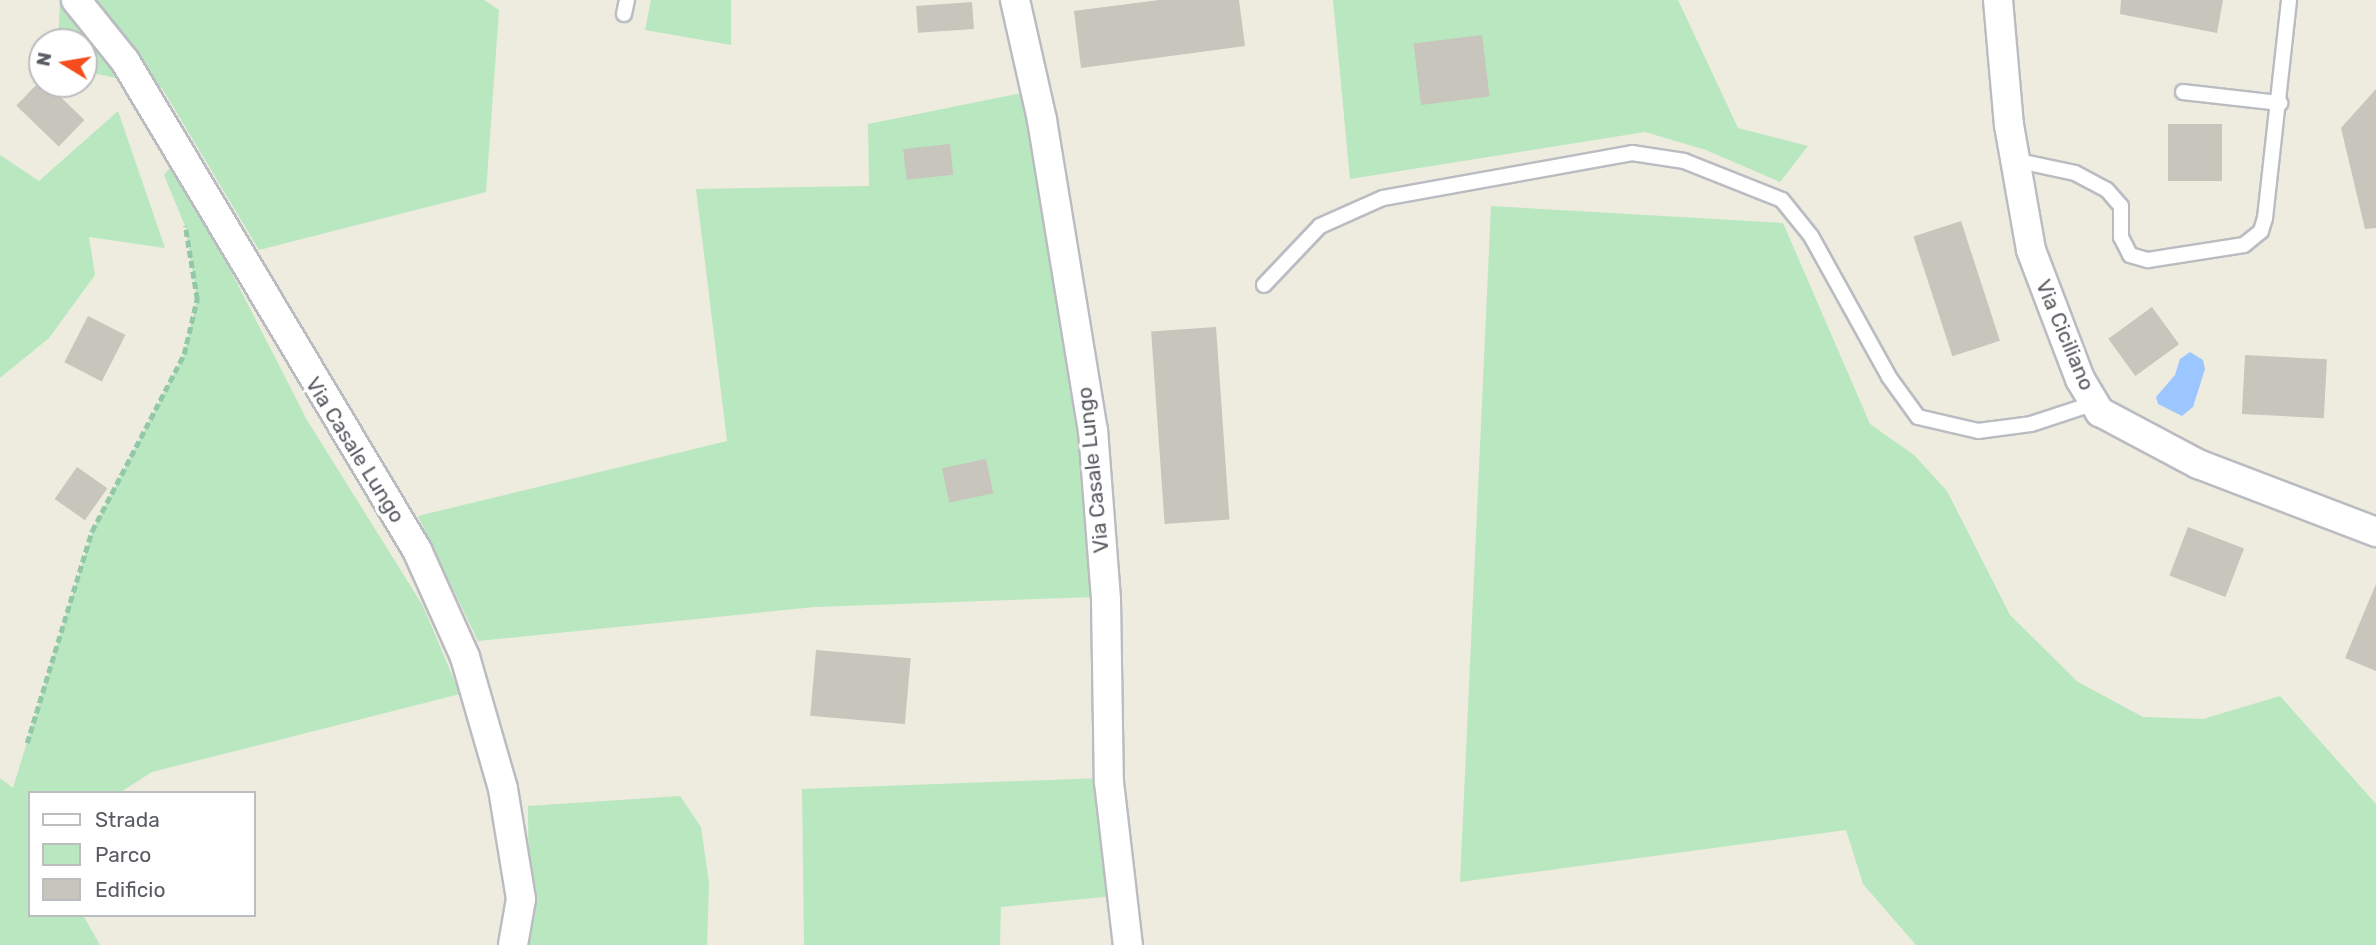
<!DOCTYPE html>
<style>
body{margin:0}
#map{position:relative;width:2376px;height:945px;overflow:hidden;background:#edecdf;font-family:Rubik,sans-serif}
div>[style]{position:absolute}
.green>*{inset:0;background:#b9e7bf}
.water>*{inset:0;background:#9cc6ff}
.building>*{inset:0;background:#c7c5bc;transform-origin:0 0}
.path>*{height:4.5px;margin-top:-2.25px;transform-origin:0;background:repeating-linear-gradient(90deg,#92c7a8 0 7px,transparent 0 10.5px)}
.roads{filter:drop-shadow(2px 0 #babcc2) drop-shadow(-2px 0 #babcc2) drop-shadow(0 2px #babcc2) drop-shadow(0 -2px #babcc2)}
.service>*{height:14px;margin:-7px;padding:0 7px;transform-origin:7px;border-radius:7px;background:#fff}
.minor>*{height:28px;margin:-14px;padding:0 14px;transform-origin:14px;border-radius:14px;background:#fff}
span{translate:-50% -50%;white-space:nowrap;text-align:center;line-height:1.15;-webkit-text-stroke:7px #fff;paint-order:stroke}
.street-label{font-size:21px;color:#585b61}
.legend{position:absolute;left:28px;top:791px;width:228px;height:126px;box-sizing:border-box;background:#fff;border:2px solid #bcbdc0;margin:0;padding:9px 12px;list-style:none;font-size:21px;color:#585b61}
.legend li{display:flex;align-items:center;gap:14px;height:35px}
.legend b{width:35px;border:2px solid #bcbdc0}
.north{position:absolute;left:28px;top:28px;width:70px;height:70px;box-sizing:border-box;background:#fff;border:2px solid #bcbdc0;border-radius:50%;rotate:281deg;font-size:19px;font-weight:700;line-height:28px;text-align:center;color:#585b61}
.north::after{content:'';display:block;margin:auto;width:24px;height:32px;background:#f54d1d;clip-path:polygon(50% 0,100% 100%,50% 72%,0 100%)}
</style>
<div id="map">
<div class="green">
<div style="clip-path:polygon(60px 0,484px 0,499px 10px,486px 192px,259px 250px,162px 88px,84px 71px,84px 42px,58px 42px)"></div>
<div style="clip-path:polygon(651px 0,731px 0,731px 45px,645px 30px)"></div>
<div style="clip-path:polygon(1333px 0,1678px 0,1738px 128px,1808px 146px,1780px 182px,1706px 150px,1645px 132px,1350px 179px)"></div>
<div style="clip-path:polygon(1022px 93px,1072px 369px,1093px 597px,815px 607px,478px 641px,418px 516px,727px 441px,696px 189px,869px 186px,868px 124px)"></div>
<div style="clip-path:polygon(118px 111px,165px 248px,89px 237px,95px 275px,49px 338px,0 378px,0 155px,39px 181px)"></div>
<div style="clip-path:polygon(175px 162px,307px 420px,423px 606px,460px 694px,152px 772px,119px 793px,30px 793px,30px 915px,83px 915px,100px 945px,0 945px,0 778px,13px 788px,92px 531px,184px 354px,197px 299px,185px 226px,164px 175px)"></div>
<div style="clip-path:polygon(1491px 206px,1783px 223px,1870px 424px,1914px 455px,1947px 491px,2010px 615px,2078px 682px,2143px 717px,2203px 719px,2280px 696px,2376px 804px,2376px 945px,1916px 945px,1863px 884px,1846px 830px,1460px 882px)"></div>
<div style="clip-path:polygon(1102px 778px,1114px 896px,1001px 907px,1000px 945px,804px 945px,802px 789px)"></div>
<div style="clip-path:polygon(680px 796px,701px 827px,709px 883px,707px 945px,529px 945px,528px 806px)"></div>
</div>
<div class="water">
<div style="clip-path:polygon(2190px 352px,2203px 360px,2205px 369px,2193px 407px,2182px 416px,2158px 404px,2156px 397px,2175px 375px,2180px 359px)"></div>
</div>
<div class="building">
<div style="clip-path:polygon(1159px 0,1239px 0,1245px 46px,1081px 68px,1074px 11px)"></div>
<div style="clip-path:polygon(2121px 0,2223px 0,2217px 33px,2120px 14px)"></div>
<div style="left:972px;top:2px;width:27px;height:56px;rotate:86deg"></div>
<div style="left:1482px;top:35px;width:62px;height:69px;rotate:83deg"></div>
<div style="left:42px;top:79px;width:59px;height:37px;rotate:44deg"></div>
<div style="clip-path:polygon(2376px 89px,2376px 228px,2365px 229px,2341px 128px)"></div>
<div style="left:2168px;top:124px;width:54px;height:57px"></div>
<div style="left:950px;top:144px;width:31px;height:47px;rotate:84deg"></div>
<div style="left:1961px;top:221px;width:126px;height:50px;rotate:72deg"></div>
<div style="left:2152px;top:307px;width:46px;height:54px;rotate:54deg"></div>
<div style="left:88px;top:316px;width:42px;height:52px;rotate:27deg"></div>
<div style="left:1216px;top:327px;width:193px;height:65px;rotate:86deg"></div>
<div style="left:2245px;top:355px;width:82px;height:59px;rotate:3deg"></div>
<div style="left:986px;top:459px;width:35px;height:45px;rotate:78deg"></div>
<div style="left:77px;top:467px;width:37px;height:39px;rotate:35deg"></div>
<div style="left:2188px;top:527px;width:60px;height:52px;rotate:21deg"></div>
<div style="clip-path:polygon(2376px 584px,2376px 671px,2345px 658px)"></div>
<div style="left:816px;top:650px;width:95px;height:66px;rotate:5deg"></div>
</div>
<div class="path">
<div style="left:27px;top:743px;width:222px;rotate:-73deg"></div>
<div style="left:92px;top:531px;width:199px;rotate:-62.5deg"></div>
<div style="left:184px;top:354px;width:57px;rotate:-76.7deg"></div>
<div style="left:197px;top:299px;width:74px;rotate:-99.3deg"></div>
</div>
<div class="roads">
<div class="service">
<div style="left:624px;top:14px;width:14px;rotate:-78deg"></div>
<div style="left:2183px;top:92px;width:98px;rotate:6.5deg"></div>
<div style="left:2014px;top:160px;width:62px;rotate:12deg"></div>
<div style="left:2075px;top:173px;width:36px;rotate:28deg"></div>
<div style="left:2107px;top:190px;width:21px;rotate:49deg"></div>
<div style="left:2121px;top:206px;width:31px;rotate:90deg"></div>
<div style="left:2121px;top:237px;width:20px;rotate:63deg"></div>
<div style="left:2130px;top:255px;width:19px;rotate:16deg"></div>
<div style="left:2148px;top:260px;width:97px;rotate:-8.9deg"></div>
<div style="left:2244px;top:245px;width:22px;rotate:-39deg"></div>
<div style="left:2261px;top:231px;width:14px;rotate:-73deg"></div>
<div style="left:2265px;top:218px;width:219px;rotate:-83.7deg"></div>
<div style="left:1264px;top:285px;width:81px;rotate:-46.5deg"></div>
<div style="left:1320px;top:226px;width:69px;rotate:-24deg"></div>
<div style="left:1383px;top:198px;width:253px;rotate:-10.2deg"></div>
<div style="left:1632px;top:153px;width:53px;rotate:8.7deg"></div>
<div style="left:1684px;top:161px;width:105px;rotate:21.7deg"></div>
<div style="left:1782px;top:200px;width:46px;rotate:51.1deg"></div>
<div style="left:1811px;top:236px;width:161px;rotate:61deg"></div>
<div style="left:1889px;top:377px;width:49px;rotate:54.1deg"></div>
<div style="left:1918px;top:417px;width:62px;rotate:13.1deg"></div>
<div style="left:1978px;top:431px;width:53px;rotate:-7.5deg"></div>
<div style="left:2031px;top:424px;width:67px;rotate:-18.2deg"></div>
</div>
<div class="minor">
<div style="left:76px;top:0;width:78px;rotate:51.2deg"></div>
<div style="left:125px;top:61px;width:570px;rotate:59.16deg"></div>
<div style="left:417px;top:550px;width:117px;rotate:65.8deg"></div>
<div style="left:465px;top:657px;width:137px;rotate:73.9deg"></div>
<div style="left:503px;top:789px;width:111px;rotate:80.7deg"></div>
<div style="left:521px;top:899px;width:47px;rotate:99.9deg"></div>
<div style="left:1015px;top:0;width:123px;rotate:77.3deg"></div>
<div style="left:1042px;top:120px;width:314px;rotate:80.7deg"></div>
<div style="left:1093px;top:430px;width:170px;rotate:85.6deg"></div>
<div style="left:1106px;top:600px;width:182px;rotate:89.1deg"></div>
<div style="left:1109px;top:782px;width:164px;rotate:83.4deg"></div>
<div style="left:1998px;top:0;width:125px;rotate:85deg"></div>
<div style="left:2009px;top:125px;width:127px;rotate:80deg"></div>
<div style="left:2031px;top:250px;width:138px;rotate:69.2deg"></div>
<div style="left:2080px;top:379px;width:39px;rotate:59deg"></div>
<div style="left:2100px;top:412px;width:111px;rotate:28deg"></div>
<div style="left:2198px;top:464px;width:191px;rotate:20.9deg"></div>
</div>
</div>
<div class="street-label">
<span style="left:2065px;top:335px;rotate:67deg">Via Ciciliano</span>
<span style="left:355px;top:450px;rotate:58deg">Via Casale Lungo</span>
<span style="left:1093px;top:470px;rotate:-96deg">Via Casale Lungo</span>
</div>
<ul class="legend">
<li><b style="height:9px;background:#fff"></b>Strada</li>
<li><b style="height:19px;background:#b9e7bf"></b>Parco</li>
<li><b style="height:19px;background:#c7c5bc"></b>Edificio</li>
</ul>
<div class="north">N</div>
</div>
